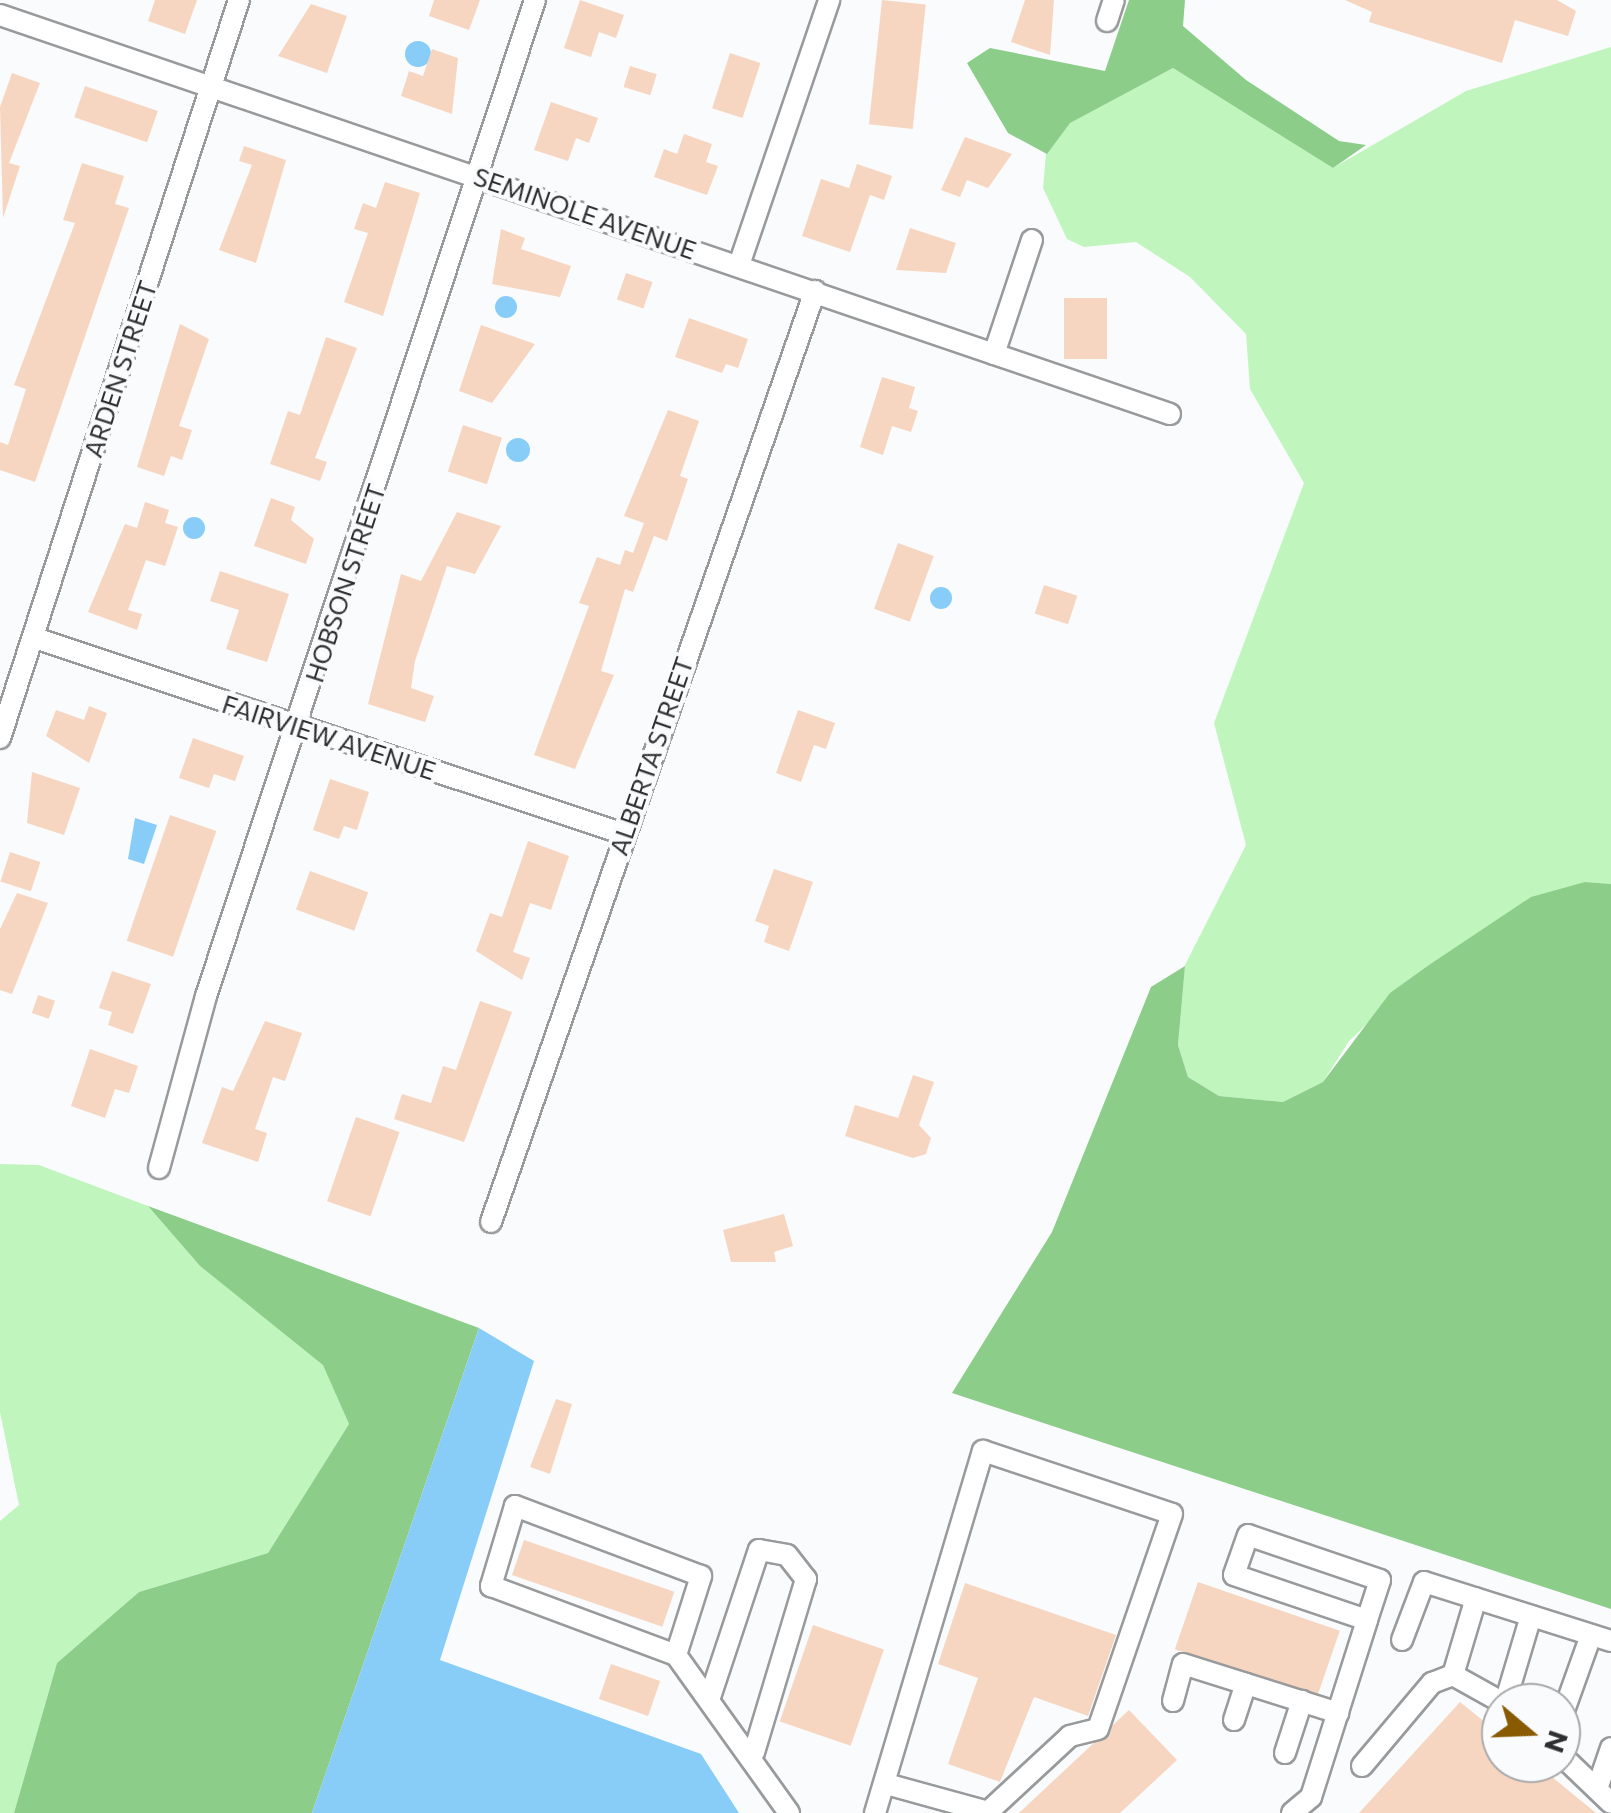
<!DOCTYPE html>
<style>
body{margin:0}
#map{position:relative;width:1611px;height:1813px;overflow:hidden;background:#f9fbfd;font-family:Commissioner,sans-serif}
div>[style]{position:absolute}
.green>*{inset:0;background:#c0f6bd}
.forest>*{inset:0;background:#8ccd89}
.water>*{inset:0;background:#88cdf8}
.round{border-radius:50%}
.building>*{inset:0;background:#f7d6c1;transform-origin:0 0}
.roads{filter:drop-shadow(2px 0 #989a9c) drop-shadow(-2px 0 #989a9c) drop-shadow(0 2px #989a9c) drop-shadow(0 -2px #989a9c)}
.minor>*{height:20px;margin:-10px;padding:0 10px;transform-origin:10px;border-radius:10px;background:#fff}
span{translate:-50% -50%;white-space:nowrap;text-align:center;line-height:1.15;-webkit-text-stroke:8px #f9fbfd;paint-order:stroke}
.street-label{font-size:25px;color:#2f2f30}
.north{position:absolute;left:1481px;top:1683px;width:100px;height:100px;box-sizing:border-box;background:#f9fbfd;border:2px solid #a8a9ab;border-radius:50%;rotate:109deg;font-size:28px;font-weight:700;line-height:40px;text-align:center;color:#2f2f30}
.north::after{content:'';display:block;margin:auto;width:35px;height:45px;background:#895a00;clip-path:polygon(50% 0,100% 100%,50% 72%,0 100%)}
</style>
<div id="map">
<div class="green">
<div style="clip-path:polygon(1611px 47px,1611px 884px,1585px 882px,1429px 965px,1349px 1041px,1323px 1082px,1283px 1102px,1219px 1096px,1188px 1077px,1178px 1045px,1185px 965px,1246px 845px,1214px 723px,1304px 483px,1250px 389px,1246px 334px,1190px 277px,1136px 242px,1084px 247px,1067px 239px,1043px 188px,1046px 154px,1069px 123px,1173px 68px,1333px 168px,1466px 91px)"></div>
<div style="clip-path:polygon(0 1164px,39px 1165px,148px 1206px,200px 1266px,324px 1365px,349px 1424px,268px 1553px,139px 1592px,57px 1663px,14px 1813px,0 1813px,0 1521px,19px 1505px,0 1412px)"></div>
</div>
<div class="forest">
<div style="clip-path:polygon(1129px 0,1185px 0,1183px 26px,1246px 80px,1339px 141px,1366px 145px,1333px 168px,1173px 68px,1070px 123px,1047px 154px,1008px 133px,967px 63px,990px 48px,1105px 71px)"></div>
<div style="clip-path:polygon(1585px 882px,1611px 884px,1611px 1609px,952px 1393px,1052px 1232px,1151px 987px,1185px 966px,1178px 1045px,1188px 1077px,1219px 1096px,1283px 1102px,1323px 1082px,1390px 993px,1429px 965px,1531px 897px)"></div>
<div style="clip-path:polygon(148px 1206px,479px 1328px,312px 1813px,14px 1813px,57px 1663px,139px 1592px,268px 1553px,349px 1424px,323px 1365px,200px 1266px)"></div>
</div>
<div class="water">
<div class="round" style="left:405px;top:41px;width:26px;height:26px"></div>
<div class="round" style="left:495px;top:296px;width:22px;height:22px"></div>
<div class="round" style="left:506px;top:438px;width:24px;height:24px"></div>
<div class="round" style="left:183px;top:517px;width:22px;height:22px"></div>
<div class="round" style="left:930px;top:587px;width:22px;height:22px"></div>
<div style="clip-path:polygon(135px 818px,157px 825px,144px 864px,128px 859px)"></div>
<div style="clip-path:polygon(479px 1328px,534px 1361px,440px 1660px,701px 1754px,739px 1813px,312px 1813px)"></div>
</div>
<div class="building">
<div style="clip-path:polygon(155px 0,197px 0,185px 34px,148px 21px)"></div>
<div style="clip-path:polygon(434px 0,480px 0,469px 30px,429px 16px)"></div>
<div style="clip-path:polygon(580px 0,624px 15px,616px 38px,599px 32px,591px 57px,564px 48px)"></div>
<div style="left:882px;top:0;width:44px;height:125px;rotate:6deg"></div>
<div style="clip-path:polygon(1025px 0,1054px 0,1050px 55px,1011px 42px)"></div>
<div style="clip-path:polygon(1345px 0,1557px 0,1576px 11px,1568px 36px,1515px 20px,1502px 63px,1369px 22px,1372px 12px)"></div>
<div style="clip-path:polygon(311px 4px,347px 16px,327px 73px,278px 56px)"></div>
<div style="clip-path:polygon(432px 49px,458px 58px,452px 114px,401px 96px,409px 71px,423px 76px)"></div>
<div style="left:730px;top:53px;width:32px;height:58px;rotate:18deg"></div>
<div style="left:630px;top:66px;width:28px;height:22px;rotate:17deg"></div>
<div style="clip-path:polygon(12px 73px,40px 83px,9px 163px,20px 166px,3px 218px,0 107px)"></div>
<div style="left:85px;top:86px;width:77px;height:33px;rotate:19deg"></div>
<div style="clip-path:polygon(551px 102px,598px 118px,589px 143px,576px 138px,568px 161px,534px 150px)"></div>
<div style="clip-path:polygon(684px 134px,712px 144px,706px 162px,718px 166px,707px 195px,654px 177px,664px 149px,677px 154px)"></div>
<div style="clip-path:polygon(965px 137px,1012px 154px,988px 188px,967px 180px,960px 197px,941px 190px)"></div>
<div style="clip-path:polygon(244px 146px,286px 160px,256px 263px,219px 250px,252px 165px,239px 161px)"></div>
<div style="clip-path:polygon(82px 163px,124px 176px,115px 204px,129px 208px,35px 482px,0 470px,0 442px,8px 445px,20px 408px,26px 389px,14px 385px,75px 223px,63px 220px)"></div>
<div style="clip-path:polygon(857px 164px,892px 176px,884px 200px,870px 195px,850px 252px,802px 236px,821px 179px,849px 188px)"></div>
<div style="clip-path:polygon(385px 182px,420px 193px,383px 316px,344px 302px,368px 233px,354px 229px,363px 203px,376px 208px)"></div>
<div style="clip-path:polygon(910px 228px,956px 243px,946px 273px,896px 270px)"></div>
<div style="clip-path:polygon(501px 229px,525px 238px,521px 249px,571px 266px,560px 297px,492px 284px)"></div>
<div style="left:626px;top:273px;width:28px;height:28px;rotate:19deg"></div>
<div style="left:1064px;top:298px;width:43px;height:61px"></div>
<div style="clip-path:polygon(689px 318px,748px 339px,738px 368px,726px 364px,722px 373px,675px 357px)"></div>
<div style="clip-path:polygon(180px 324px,209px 339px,179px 426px,192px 430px,182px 460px,171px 456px,164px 476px,137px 467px)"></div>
<div style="clip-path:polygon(481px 325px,535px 344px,492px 403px,459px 391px)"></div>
<div style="clip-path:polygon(326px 337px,357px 348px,315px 458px,327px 462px,320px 481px,270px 464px,288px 411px,300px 415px)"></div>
<div style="clip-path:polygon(882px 377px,915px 387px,909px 408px,918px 411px,911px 432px,892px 426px,883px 455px,860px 447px)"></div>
<div style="clip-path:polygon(668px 410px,699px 421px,680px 476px,688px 479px,667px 541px,654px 536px,633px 592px,625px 589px,601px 671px,614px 675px,575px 769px,534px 755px,589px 606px,579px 603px,597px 557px,620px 565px,625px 550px,633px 553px,644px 523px,624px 516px)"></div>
<div style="left:463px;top:425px;width:41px;height:49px;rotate:18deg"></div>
<div style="clip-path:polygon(271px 498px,295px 507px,291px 520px,314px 539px,306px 564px,254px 546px)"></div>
<div style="clip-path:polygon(145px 502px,169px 510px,165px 523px,178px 527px,165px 566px,146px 560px,128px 610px,142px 614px,137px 630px,88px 612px,125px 524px,137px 528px)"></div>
<div style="clip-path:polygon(457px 512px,501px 526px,475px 574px,447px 566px,415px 661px,411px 688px,434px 696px,425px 722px,368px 704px,401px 574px,421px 581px)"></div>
<div style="left:898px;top:543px;width:38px;height:70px;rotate:20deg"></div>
<div style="clip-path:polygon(220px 571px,289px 594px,267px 662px,226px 649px,239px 610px,210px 601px)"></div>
<div style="left:1044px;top:585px;width:35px;height:30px;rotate:18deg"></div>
<div style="clip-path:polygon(89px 706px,107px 713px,89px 763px,46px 736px,56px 710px,84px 720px)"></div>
<div style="clip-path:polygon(798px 710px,835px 723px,826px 749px,814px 745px,801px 782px,776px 773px)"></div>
<div style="clip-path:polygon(193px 738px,244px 756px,235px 781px,214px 774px,209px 788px,179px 778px)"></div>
<div style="clip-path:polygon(32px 772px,80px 788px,64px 835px,27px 823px)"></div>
<div style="clip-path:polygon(330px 779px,369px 792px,357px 830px,344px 826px,339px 839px,313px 830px)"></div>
<div style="left:170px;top:815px;width:49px;height:133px;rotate:19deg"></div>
<div style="clip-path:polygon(528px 841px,569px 856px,551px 910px,530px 903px,513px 952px,530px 958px,522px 980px,476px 951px,490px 913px,502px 917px)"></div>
<div style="left:10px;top:852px;width:32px;height:31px;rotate:18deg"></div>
<div style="clip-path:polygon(774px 869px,813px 882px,789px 951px,764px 942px,769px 926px,755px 921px)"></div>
<div style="left:310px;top:871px;width:62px;height:41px;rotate:20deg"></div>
<div style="clip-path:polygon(17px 893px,48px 903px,12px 994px,0 990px,0 929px)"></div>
<div style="clip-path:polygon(112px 971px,151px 984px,133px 1034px,108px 1025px,112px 1012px,99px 1008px)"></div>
<div style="left:38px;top:995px;width:18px;height:19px;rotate:19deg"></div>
<div style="clip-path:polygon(480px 1001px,512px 1012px,464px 1142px,394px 1119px,402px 1094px,431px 1103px,443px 1066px,456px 1070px)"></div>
<div style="clip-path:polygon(265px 1021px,302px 1033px,285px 1081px,273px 1077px,255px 1129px,267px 1133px,258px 1162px,202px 1143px,222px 1087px,233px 1091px)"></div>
<div style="clip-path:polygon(90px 1049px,138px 1066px,129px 1093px,115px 1089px,105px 1118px,71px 1106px)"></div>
<div style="clip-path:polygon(913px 1075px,934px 1082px,919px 1125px,931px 1138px,926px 1154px,913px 1158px,845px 1136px,855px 1105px,898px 1118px)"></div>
<div style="left:356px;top:1117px;width:46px;height:89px;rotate:19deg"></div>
<div style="clip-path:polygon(784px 1214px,793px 1246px,774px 1252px,776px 1262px,731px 1262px,723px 1230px)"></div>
<div style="clip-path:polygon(556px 1399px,572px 1404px,550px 1474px,530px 1467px)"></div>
<div style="left:524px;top:1540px;width:159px;height:37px;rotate:19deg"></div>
<div style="left:1198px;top:1582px;width:150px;height:71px;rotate:19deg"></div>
<div style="clip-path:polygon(965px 1583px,1116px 1635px,1088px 1716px,1034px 1697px,1000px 1782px,948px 1764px,978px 1678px,938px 1664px)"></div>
<div style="left:813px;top:1625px;width:75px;height:102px;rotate:19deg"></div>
<div style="left:611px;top:1664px;width:52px;height:37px;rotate:19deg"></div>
<div style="clip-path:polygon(1460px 1702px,1501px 1735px,1501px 1763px,1535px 1763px,1596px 1813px,1359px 1813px)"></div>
<div style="clip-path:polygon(1129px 1710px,1177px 1760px,1120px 1813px,1019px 1813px)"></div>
</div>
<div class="roads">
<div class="minor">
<div style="left:0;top:15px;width:1236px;rotate:18.83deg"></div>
<div style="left:1107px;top:21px;width:22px;rotate:-72deg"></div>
<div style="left:739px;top:265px;width:280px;rotate:-71.2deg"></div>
<div style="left:994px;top:354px;width:120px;rotate:-71.6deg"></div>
<div style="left:35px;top:638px;width:621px;rotate:18.41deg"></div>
<div style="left:0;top:738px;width:776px;rotate:-72.06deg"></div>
<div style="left:159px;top:1168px;width:178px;rotate:-74.7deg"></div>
<div style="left:206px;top:996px;width:1049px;rotate:-71.72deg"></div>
<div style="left:491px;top:1222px;width:986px;rotate:-70.81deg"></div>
<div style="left:1402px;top:1640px;width:62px;rotate:-69.2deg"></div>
<div style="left:1424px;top:1582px;width:196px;rotate:17.5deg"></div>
<div style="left:676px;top:1655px;width:83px;rotate:-72.4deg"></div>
<div style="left:701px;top:1576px;width:199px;rotate:-159.4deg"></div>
<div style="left:515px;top:1506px;width:84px;rotate:106.7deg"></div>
<div style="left:491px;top:1586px;width:197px;rotate:20.5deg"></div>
<div style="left:676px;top:1655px;width:194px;rotate:54.4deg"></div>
<div style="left:1453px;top:1675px;width:80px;rotate:-73.4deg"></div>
<div style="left:710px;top:1697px;width:155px;rotate:-71.6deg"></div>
<div style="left:759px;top:1550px;width:28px;rotate:10deg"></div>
<div style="left:787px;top:1555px;width:31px;rotate:52deg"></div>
<div style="left:806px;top:1579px;width:181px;rotate:106.7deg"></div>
<div style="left:1173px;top:1701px;width:38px;rotate:-75deg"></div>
<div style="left:1183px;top:1664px;width:163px;rotate:17.5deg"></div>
<div style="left:1505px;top:1703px;width:91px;rotate:-73.4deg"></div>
<div style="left:1561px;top:1719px;width:89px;rotate:-70.3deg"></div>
<div style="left:1234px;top:1720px;width:38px;rotate:-72deg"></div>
<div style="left:1285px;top:1753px;width:55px;rotate:-71.9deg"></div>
<div style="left:1561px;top:1755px;width:69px;rotate:43.8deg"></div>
<div style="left:1362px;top:1766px;width:109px;rotate:-49.9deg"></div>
<div style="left:1432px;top:1683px;width:22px;rotate:-21deg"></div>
<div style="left:1453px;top:1675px;width:57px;rotate:29.2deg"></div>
<div style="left:1597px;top:1789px;width:43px;rotate:-71.1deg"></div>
<div style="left:875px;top:1813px;width:378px;rotate:-73.4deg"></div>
<div style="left:983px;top:1451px;width:199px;rotate:18.4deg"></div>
<div style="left:1172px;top:1514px;width:227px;rotate:109deg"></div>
<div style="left:1098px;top:1729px;width:29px;rotate:166deg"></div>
<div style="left:1070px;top:1736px;width:112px;rotate:137.2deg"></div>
<div style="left:988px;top:1812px;width:106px;rotate:-164.6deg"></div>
<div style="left:1292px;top:1813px;width:25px;rotate:-40deg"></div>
<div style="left:1311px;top:1797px;width:186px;rotate:-72.4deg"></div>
<div style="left:1367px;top:1620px;width:42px;rotate:-72deg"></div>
<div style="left:1380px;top:1580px;width:139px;rotate:-161.2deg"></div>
<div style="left:1248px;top:1535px;width:42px;rotate:109.3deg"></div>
<div style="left:1234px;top:1575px;width:140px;rotate:18.7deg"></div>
</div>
</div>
<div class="street-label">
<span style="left:585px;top:213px;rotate:19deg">SEMINOLE AVENUE</span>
<span style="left:120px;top:369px;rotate:-72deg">ARDEN STREET</span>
<span style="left:345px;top:583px;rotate:-72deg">HOBSON STREET</span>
<span style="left:329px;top:737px;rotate:18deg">FAIRVIEW AVENUE</span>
<span style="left:651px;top:756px;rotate:-71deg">ALBERTA STREET</span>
</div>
<div class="north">N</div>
</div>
